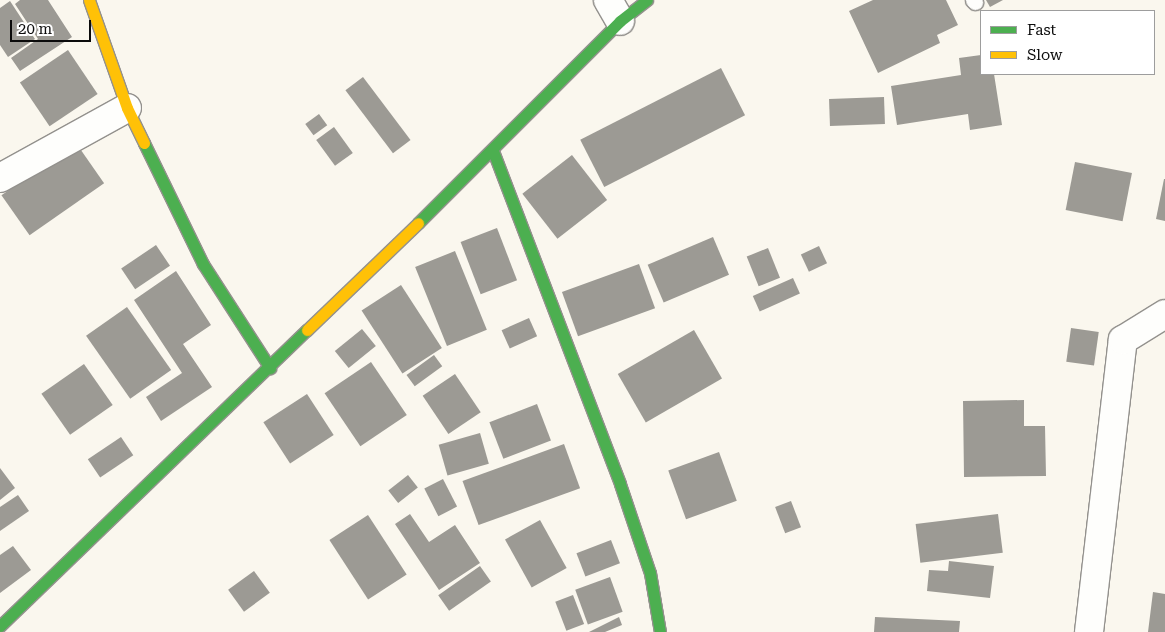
<!DOCTYPE html>
<style>
body{margin:0}
#map{position:relative;width:1165px;height:632px;overflow:hidden;background:#faf7ee;font-family:"Roboto Serif",serif}
div>[style]{position:absolute}
.building>*{inset:0;background:#9c9a94;transform-origin:0 0}
.roads{filter:drop-shadow(1px 0 #93918d) drop-shadow(-1px 0 #93918d) drop-shadow(0 1px #93918d) drop-shadow(0 -1px #93918d)}
.lane>*{height:15px;margin:-7.5px;padding:0 7.5px;transform-origin:7.5px;border-radius:7.5px;background:#fefefc}
.street>*{height:28px;margin:-14px;padding:0 14px;transform-origin:14px;border-radius:14px;background:#fefefc}
.fast>*{height:11px;margin:-5.5px;padding:0 5.5px;transform-origin:5.5px;border-radius:5.5px;background:#4caf50}
.slow>*{height:11px;margin:-5.5px;padding:0 5.5px;transform-origin:5.5px;border-radius:5.5px;background:#ffc107}
span{translate:-50% -50%;white-space:nowrap;text-align:center;line-height:1.15;-webkit-text-stroke:5px #fff;paint-order:stroke}
.legend{position:absolute;left:980px;top:10px;width:175px;height:65px;box-sizing:border-box;background:#fff;border:1px solid #9d9d9d;margin:0;padding:6px 9px;list-style:none;font-size:15px;color:#0b0b0b}
.legend li{display:flex;align-items:center;gap:10px;height:25px}
.legend b{width:25px;border:1px solid #9d9d9d}
.scale{position:absolute;left:10px;top:20px;width:81px;height:22px;box-sizing:border-box;border:2px solid #0b0b0b;border-top:0;padding-left:6px;font-size:15px;line-height:18px;white-space:nowrap;color:#0b0b0b;-webkit-text-stroke:4px #fff;paint-order:stroke}
</style>
<div id="map">
<div class="building">
<div style="clip-path:polygon(20px 0,48px 0,72px 37px,20px 71px,11px 58px,38px 39px,15px 4px)"></div>
<div style="clip-path:polygon(873px 0,946px 0,958px 25px,937px 35px,940px 43px,878px 73px,849px 11px)"></div>
<div style="clip-path:polygon(986px 0,1003px 0,990px 7px)"></div>
<div style="clip-path:polygon(10px 1px,35px 39px,8px 57px,0 45px,0 8px)"></div>
<div style="left:68px;top:50px;width:53px;height:58px;rotate:56deg"></div>
<div style="clip-path:polygon(981px 55px,981px 74px,994px 74px,1002px 125px,970px 130px,968px 114px,897px 125px,891px 86px,961px 75px,959px 58px)"></div>
<div style="left:721px;top:68px;width:53px;height:158px;rotate:63deg"></div>
<div style="left:363px;top:77px;width:79px;height:22px;rotate:53deg"></div>
<div style="left:884px;top:97px;width:27px;height:55px;rotate:88deg"></div>
<div style="left:319px;top:114px;width:14px;height:17px;rotate:54deg"></div>
<div style="left:334px;top:127px;width:32px;height:22px;rotate:54deg"></div>
<div style="left:76px;top:143px;width:49px;height:91px;rotate:55deg"></div>
<div style="left:572px;top:155px;width:57px;height:63px;rotate:52deg"></div>
<div style="left:1075px;top:162px;width:58px;height:49px;rotate:11deg"></div>
<div style="clip-path:polygon(1164px 179px,1165px 179px,1165px 221px,1156px 219px)"></div>
<div style="left:497px;top:228px;width:56px;height:39px;rotate:69deg"></div>
<div style="left:713px;top:237px;width:41px;height:71px;rotate:67deg"></div>
<div style="left:156px;top:245px;width:25px;height:42px;rotate:56deg"></div>
<div style="left:819px;top:246px;width:19px;height:20px;rotate:65deg"></div>
<div style="left:768px;top:248px;width:32px;height:23px;rotate:68deg"></div>
<div style="left:455px;top:251px;width:85px;height:43px;rotate:68deg"></div>
<div style="left:639px;top:264px;width:47px;height:82px;rotate:70deg"></div>
<div style="clip-path:polygon(176px 271px,211px 325px,183px 344px,212px 387px,161px 421px,146px 397px,182px 373px,134px 300px)"></div>
<div style="left:793px;top:278px;width:17px;height:44px;rotate:66deg"></div>
<div style="left:401px;top:285px;width:75px;height:47px;rotate:57deg"></div>
<div style="left:127px;top:307px;width:77px;height:50px;rotate:55deg"></div>
<div style="left:529px;top:318px;width:20px;height:30px;rotate:66deg"></div>
<div style="left:1071px;top:328px;width:28px;height:34px;rotate:8deg"></div>
<div style="left:362px;top:329px;width:22px;height:35px;rotate:51deg"></div>
<div style="left:694px;top:330px;width:56px;height:88px;rotate:60deg"></div>
<div style="left:434px;top:355px;width:14px;height:34px;rotate:54deg"></div>
<div style="left:371px;top:362px;width:64px;height:56px;rotate:56deg"></div>
<div style="left:84px;top:364px;width:50px;height:52px;rotate:55deg"></div>
<div style="left:455px;top:374px;width:46px;height:39px;rotate:56deg"></div>
<div style="left:307px;top:394px;width:49px;height:52px;rotate:57deg"></div>
<div style="clip-path:polygon(1024px 400px,1024px 426px,1045px 426px,1046px 476px,964px 477px,963px 401px)"></div>
<div style="left:537px;top:404px;width:39px;height:51px;rotate:69deg"></div>
<div style="left:480px;top:433px;width:32px;height:43px;rotate:74deg"></div>
<div style="left:121px;top:437px;width:22px;height:40px;rotate:56deg"></div>
<div style="left:564px;top:444px;width:47px;height:108px;rotate:70deg"></div>
<div style="left:719px;top:452px;width:52px;height:54px;rotate:70deg"></div>
<div style="clip-path:polygon(0 468px,15px 488px,0 500px)"></div>
<div style="left:408px;top:475px;width:16px;height:25px;rotate:52deg"></div>
<div style="left:443px;top:479px;width:31px;height:21px;rotate:63deg"></div>
<div style="clip-path:polygon(18px 495px,29px 511px,0 531px,0 507px)"></div>
<div style="left:791px;top:501px;width:28px;height:17px;rotate:69deg"></div>
<div style="clip-path:polygon(410px 514px,429px 542px,455px 525px,480px 563px,439px 590px,395px 524px)"></div>
<div style="left:998px;top:514px;width:39px;height:83px;rotate:83deg"></div>
<div style="left:368px;top:515px;width:71px;height:46px;rotate:57deg"></div>
<div style="left:540px;top:520px;width:55px;height:40px;rotate:61deg"></div>
<div style="left:611px;top:540px;width:25px;height:37px;rotate:69deg"></div>
<div style="clip-path:polygon(13px 546px,31px 570px,0 593px,0 555px)"></div>
<div style="clip-path:polygon(949px 561px,994px 566px,990px 598px,927px 591px,929px 570px,948px 571px)"></div>
<div style="left:480px;top:566px;width:19px;height:51px;rotate:55deg"></div>
<div style="left:254px;top:571px;width:27px;height:32px;rotate:54deg"></div>
<div style="left:610px;top:577px;width:37px;height:37px;rotate:70deg"></div>
<div style="clip-path:polygon(1153px 592px,1165px 594px,1165px 632px,1148px 632px)"></div>
<div style="left:573px;top:595px;width:31px;height:19px;rotate:69deg"></div>
<div style="clip-path:polygon(619px 617px,622px 625px,605px 632px,589px 632px)"></div>
<div style="clip-path:polygon(875px 617px,960px 621px,959px 632px,874px 632px)"></div>
</div>
<div class="roads">
<div class="lane">
<div style="left:973px;top:0;width:3px;rotate:45deg"></div>
</div>
<div class="street">
<div style="left:608px;top:0;width:24px;rotate:60deg"></div>
<div style="left:0;top:178px;width:145px;rotate:-28.9deg"></div>
<div style="left:1089px;top:632px;width:294px;rotate:-83.4deg"></div>
<div style="left:1123px;top:340px;width:49px;rotate:-31.8deg"></div>
</div>
<div class="fast">
<div style="left:144px;top:143px;width:135px;rotate:64deg"></div>
<div style="left:203px;top:264px;width:124px;rotate:57.2deg"></div>
<div style="left:493px;top:151px;width:356px;rotate:69.1deg"></div>
<div style="left:620px;top:484px;width:94px;rotate:71.4deg"></div>
<div style="left:650px;top:573px;width:60px;rotate:80.4deg"></div>
<div style="left:418px;top:223px;width:286px;rotate:-45deg"></div>
<div style="left:620px;top:21px;width:34px;rotate:-38deg"></div>
<div style="left:0;top:626px;width:426px;rotate:-44deg"></div>
</div>
<div class="slow">
<div style="left:89px;top:0;width:114px;rotate:70.6deg"></div>
<div style="left:127px;top:108px;width:39px;rotate:64deg"></div>
<div style="left:307px;top:330px;width:154px;rotate:-43.9deg"></div>
</div>
</div>
<ul class="legend">
<li><b style="height:6px;background:#4caf50"></b>Fast</li>
<li><b style="height:6px;background:#ffc107"></b>Slow</li>
</ul>
<div class="scale">20 m</div>
</div>
